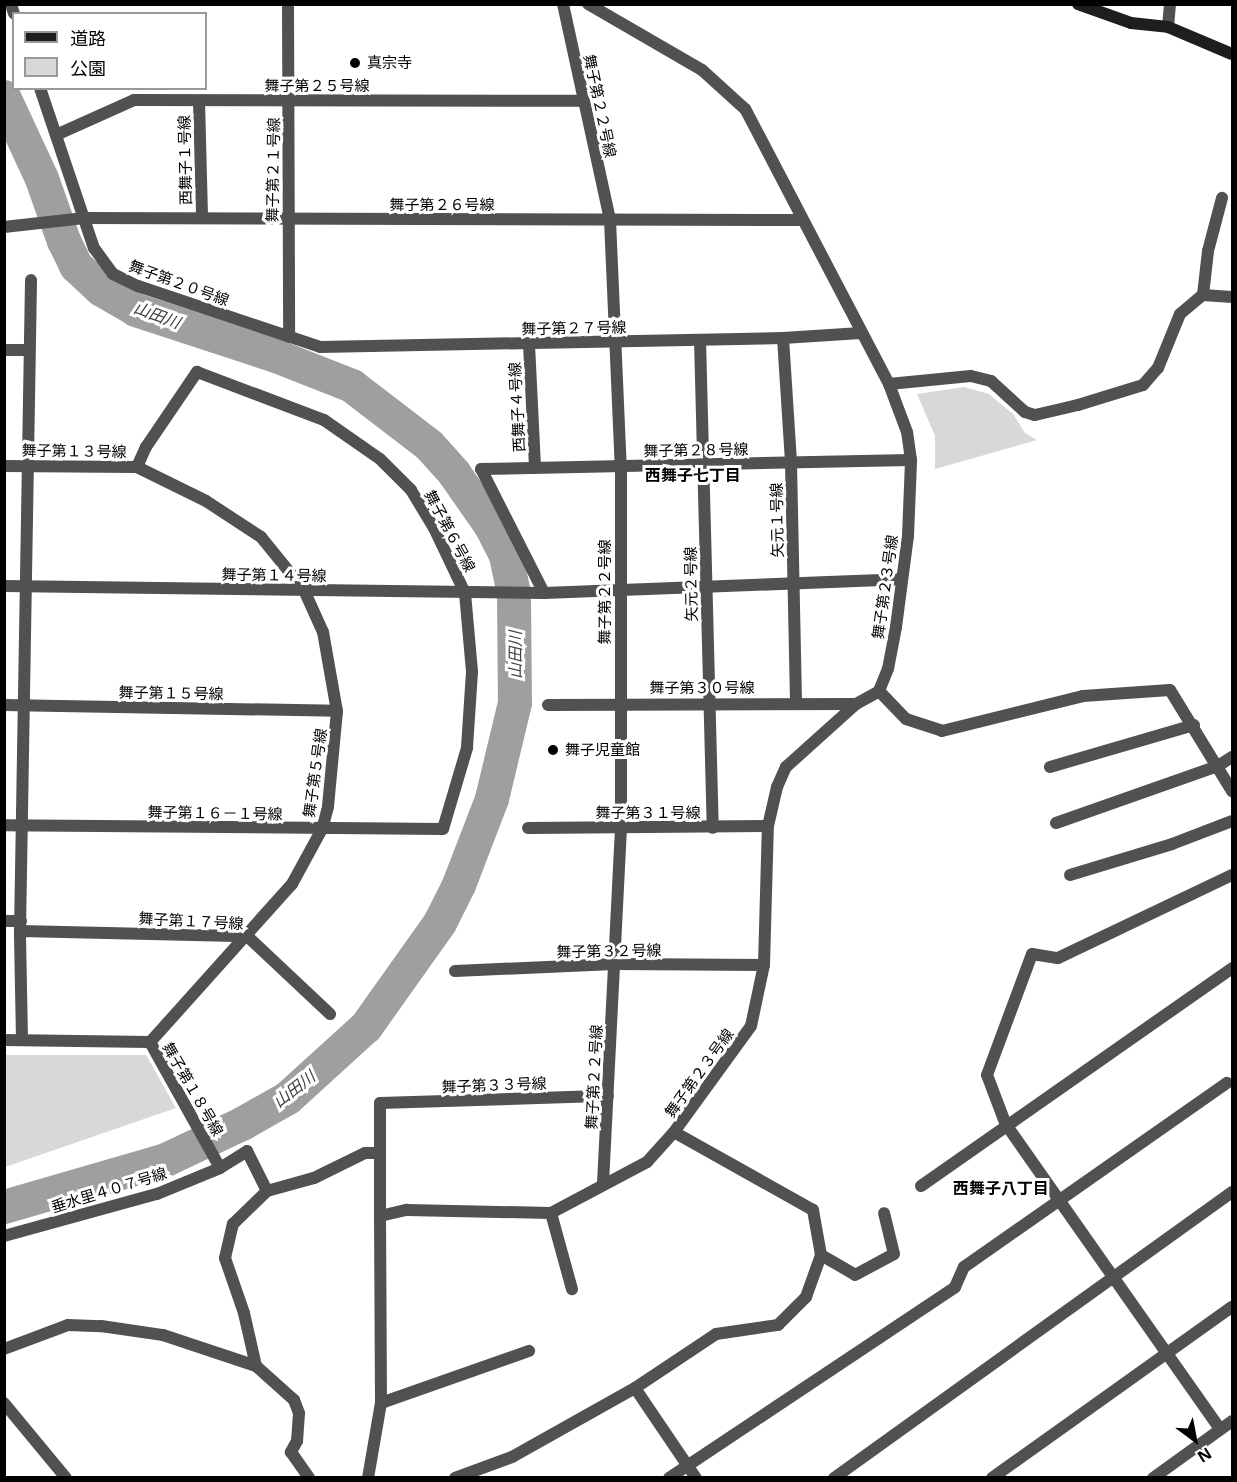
<!DOCTYPE html>
<meta charset="utf-8">
<style>
body{margin:0}
#map{position:relative;width:1237px;height:1482px;overflow:hidden;background:#fff;font-family:"Noto Sans","Noto Sans JP",sans-serif}
div>[style]{position:absolute}
.green>*{inset:0;background:#d8d8d8}
.river>*{height:34px;margin:-17px;padding:0 17px;transform-origin:17px;border-radius:17px;background:#9f9f9f}
.minor>*{height:12px;margin:-6px;padding:0 6px;transform-origin:6px;border-radius:6px;background:#515151}
.secondary>*{height:12px;margin:-6px;padding:0 6px;transform-origin:6px;border-radius:6px;background:#1e1e1e}
.dots>*{width:16px;height:16px;translate:-50% -50%;box-sizing:border-box;border:3px solid #fff;border-radius:50%}
span{translate:-50% -50%;white-space:nowrap;text-align:center;line-height:1.15;-webkit-text-stroke:6px #fff;paint-order:stroke}
.poi-label{font-size:15px;color:#000}
.left{translate:0 -50%;text-align:left}
.street-label{font-size:15px;color:#000}
.water-label{font-size:16px;color:#404040;font-style:italic}
.neighbourhood-label{font-size:16px;color:#000;font-weight:700}
.frame{position:absolute;inset:0;border:6px solid #000;pointer-events:none}
.legend{position:absolute;left:12px;top:12px;width:195px;height:78px;box-sizing:border-box;background:#fff;border:2px solid #999;margin:0;padding:8px 10px;list-style:none;font-size:18px;color:#000}
.legend li{display:flex;align-items:center;gap:12px;height:30px}
.legend b{width:30px;border:2px solid #999}
.north{position:absolute;left:1165px;top:1410px;width:60px;height:60px;-webkit-text-stroke:4px #fff;paint-order:stroke;rotate:148deg;font-size:16px;font-weight:700;line-height:24px;text-align:center;color:#000}
.north::after{content:'';display:block;margin:auto;width:21px;height:27px;background:#000;clip-path:polygon(50% 0,100% 100%,50% 72%,0 100%)}
</style>
<div id="map">
<div class="green">
<div style="clip-path:polygon(964px 387px,989px 394px,1013px 414px,1025px 433px,1037px 440px,935px 469px,935px 436px,917px 394px)"></div>
<div style="clip-path:polygon(5px 1055px,146px 1055px,176px 1108px,5px 1167px)"></div>
</div>
<div class="river">
<div style="left:4px;top:97px;width:90px;rotate:65.1deg"></div>
<div style="left:42px;top:179px;width:66px;rotate:70.5deg"></div>
<div style="left:64px;top:241px;width:28px;rotate:64deg"></div>
<div style="left:76px;top:266px;width:35px;rotate:43deg"></div>
<div style="left:102px;top:290px;width:39px;rotate:30deg"></div>
<div style="left:136px;top:310px;width:147px;rotate:18.2deg"></div>
<div style="left:276px;top:356px;width:82px;rotate:21.5deg"></div>
<div style="left:352px;top:386px;width:97px;rotate:37.5deg"></div>
<div style="left:429px;top:445px;width:38px;rotate:48deg"></div>
<div style="left:454px;top:473px;width:65px;rotate:55.1deg"></div>
<div style="left:491px;top:526px;width:34px;rotate:63deg"></div>
<div style="left:506px;top:556px;width:40px;rotate:78deg"></div>
<div style="left:514px;top:595px;width:108px;rotate:89.5deg"></div>
<div style="left:515px;top:703px;width:99px;rotate:103.5deg"></div>
<div style="left:492px;top:799px;width:92px;rotate:111deg"></div>
<div style="left:459px;top:885px;width:42px;rotate:116.6deg"></div>
<div style="left:440px;top:923px;width:128px;rotate:125.4deg"></div>
<div style="left:366px;top:1027px;width:105px;rotate:137.7deg"></div>
<div style="left:288px;top:1098px;width:53px;rotate:150.5deg"></div>
<div style="left:242px;top:1124px;width:84px;rotate:154.7deg"></div>
<div style="left:166px;top:1160px;width:169px;rotate:163.8deg"></div>
</div>
<div class="minor">
<div style="left:11px;top:4px;width:10px;rotate:73deg"></div>
<div style="left:288px;top:4px;width:333px;rotate:89.8deg"></div>
<div style="left:563px;top:4px;width:221px;rotate:77.7deg"></div>
<div style="left:610px;top:220px;width:247px;rotate:87.5deg"></div>
<div style="left:621px;top:467px;width:361px;rotate:90deg"></div>
<div style="left:621px;top:828px;width:357px;rotate:92.9deg"></div>
<div style="left:1168px;top:27px;width:23px;rotate:-85deg"></div>
<div style="left:40px;top:88px;width:169px;rotate:71.4deg"></div>
<div style="left:94px;top:248px;width:32px;rotate:54deg"></div>
<div style="left:113px;top:274px;width:28px;rotate:26deg"></div>
<div style="left:138px;top:286px;width:192px;rotate:18.5deg"></div>
<div style="left:320px;top:347px;width:463px;rotate:-1.1deg"></div>
<div style="left:783px;top:338px;width:78px;rotate:-3.7deg"></div>
<div style="left:199px;top:101px;width:117px;rotate:88.5deg"></div>
<div style="left:56px;top:135px;width:85px;rotate:-24.2deg"></div>
<div style="left:134px;top:100px;width:450px;rotate:0.1deg"></div>
<div style="left:4px;top:227px;width:81px;rotate:-6.4deg"></div>
<div style="left:84px;top:218px;width:716px;rotate:0.16deg"></div>
<div style="left:1203px;top:295px;width:44px;rotate:-83.5deg"></div>
<div style="left:1208px;top:251px;width:55px;rotate:-75.2deg"></div>
<div style="left:783px;top:338px;width:125px;rotate:86.3deg"></div>
<div style="left:791px;top:463px;width:239px;rotate:88.8deg"></div>
<div style="left:700px;top:340px;width:488px;rotate:88.5deg"></div>
<div style="left:529px;top:344px;width:124px;rotate:87.2deg"></div>
<div style="left:4px;top:350px;width:25px"></div>
<div style="left:889px;top:384px;width:82px;rotate:-5.6deg"></div>
<div style="left:971px;top:376px;width:21px;rotate:14deg"></div>
<div style="left:991px;top:381px;width:46px;rotate:42.4deg"></div>
<div style="left:1025px;top:412px;width:10px;rotate:17deg"></div>
<div style="left:1035px;top:415px;width:44px;rotate:-13.1deg"></div>
<div style="left:1078px;top:405px;width:68px;rotate:-17.1deg"></div>
<div style="left:1143px;top:385px;width:23px;rotate:-49deg"></div>
<div style="left:1158px;top:368px;width:58px;rotate:-67.8deg"></div>
<div style="left:1180px;top:314px;width:30px;rotate:-40deg"></div>
<div style="left:1203px;top:295px;width:29px;rotate:4deg"></div>
<div style="left:4px;top:466px;width:133px;rotate:0.4deg"></div>
<div style="left:137px;top:467px;width:22px;rotate:-66deg"></div>
<div style="left:146px;top:447px;width:91px;rotate:-55.8deg"></div>
<div style="left:197px;top:372px;width:136px;rotate:20.7deg"></div>
<div style="left:324px;top:420px;width:68px;rotate:34.9deg"></div>
<div style="left:380px;top:459px;width:44px;rotate:45deg"></div>
<div style="left:411px;top:490px;width:44px;rotate:58.8deg"></div>
<div style="left:434px;top:528px;width:72px;rotate:64.5deg"></div>
<div style="left:465px;top:593px;width:79px;rotate:84.9deg"></div>
<div style="left:472px;top:672px;width:76px;rotate:93.8deg"></div>
<div style="left:467px;top:748px;width:84px;rotate:106.5deg"></div>
<div style="left:443px;top:829px;width:439px;rotate:-179.5deg"></div>
<div style="left:137px;top:467px;width:77px;rotate:26.2deg"></div>
<div style="left:206px;top:501px;width:66px;rotate:33.2deg"></div>
<div style="left:261px;top:537px;width:68px;rotate:50.9deg"></div>
<div style="left:304px;top:590px;width:46px;rotate:65.7deg"></div>
<div style="left:323px;top:632px;width:80px;rotate:80deg"></div>
<div style="left:337px;top:711px;width:96px;rotate:95.4deg"></div>
<div style="left:328px;top:807px;width:23px;rotate:105deg"></div>
<div style="left:322px;top:829px;width:63px;rotate:118.6deg"></div>
<div style="left:292px;top:884px;width:212px;rotate:131.9deg"></div>
<div style="left:4px;top:586px;width:540px;rotate:0.74deg"></div>
<div style="left:544px;top:593px;width:357px;rotate:-2.2deg"></div>
<div style="left:544px;top:593px;width:139px;rotate:-116.9deg"></div>
<div style="left:481px;top:469px;width:430px;rotate:-1.2deg"></div>
<div style="left:879px;top:691px;width:39px;rotate:46deg"></div>
<div style="left:906px;top:719px;width:38px;rotate:18deg"></div>
<div style="left:942px;top:731px;width:145px;rotate:-13.9deg"></div>
<div style="left:1083px;top:696px;width:87px;rotate:-3.9deg"></div>
<div style="left:1170px;top:690px;width:119px;rotate:58.5deg"></div>
<div style="left:4px;top:705px;width:333px;rotate:1deg"></div>
<div style="left:548px;top:705px;width:308px;rotate:-0.2deg"></div>
<div style="left:1050px;top:767px;width:150px;rotate:-16.3deg"></div>
<div style="left:1056px;top:823px;width:172px;rotate:-19.4deg"></div>
<div style="left:1218px;top:766px;width:17px;rotate:-33deg"></div>
<div style="left:528px;top:828px;width:240px;rotate:-0.5deg"></div>
<div style="left:1070px;top:875px;width:107px;rotate:-16.9deg"></div>
<div style="left:1172px;top:844px;width:64px;rotate:-21deg"></div>
<div style="left:4px;top:921px;width:17px"></div>
<div style="left:20px;top:931px;width:227px;rotate:1.3deg"></div>
<div style="left:247px;top:936px;width:114px;rotate:43.2deg"></div>
<div style="left:455px;top:971px;width:159px;rotate:-2.5deg"></div>
<div style="left:614px;top:964px;width:150px;rotate:0.4deg"></div>
<div style="left:4px;top:1040px;width:146px;rotate:0.8deg"></div>
<div style="left:150px;top:1042px;width:144px;rotate:60.9deg"></div>
<div style="left:22px;top:1040px;width:109px;rotate:-91.1deg"></div>
<div style="left:20px;top:931px;width:651px;rotate:-89.03deg"></div>
<div style="left:921px;top:1186px;width:380px;rotate:-35deg"></div>
<div style="left:551px;top:1213px;width:79px;rotate:74.6deg"></div>
<div style="left:380px;top:1216px;width:113px;rotate:-90deg"></div>
<div style="left:380px;top:1103px;width:228px;rotate:-1.8deg"></div>
<div style="left:4px;top:1236px;width:159px;rotate:-15.4deg"></div>
<div style="left:157px;top:1194px;width:68px;rotate:-22.4deg"></div>
<div style="left:220px;top:1168px;width:32px;rotate:-32deg"></div>
<div style="left:247px;top:1151px;width:45px;rotate:63.4deg"></div>
<div style="left:821px;top:1255px;width:39px;rotate:30deg"></div>
<div style="left:855px;top:1275px;width:44px;rotate:-28.3deg"></div>
<div style="left:894px;top:1254px;width:42px;rotate:-103.7deg"></div>
<div style="left:4px;top:1349px;width:68px;rotate:-20.6deg"></div>
<div style="left:68px;top:1325px;width:33px;rotate:2deg"></div>
<div style="left:101px;top:1326px;width:63px;rotate:8.3deg"></div>
<div style="left:163px;top:1335px;width:98px;rotate:18.4deg"></div>
<div style="left:256px;top:1366px;width:51px;rotate:41.8deg"></div>
<div style="left:294px;top:1400px;width:14px;rotate:69deg"></div>
<div style="left:299px;top:1413px;width:28px;rotate:94deg"></div>
<div style="left:297px;top:1441px;width:13px;rotate:119deg"></div>
<div style="left:291px;top:1452px;width:32px;rotate:55deg"></div>
<div style="left:256px;top:1366px;width:54px;rotate:-102.8deg"></div>
<div style="left:244px;top:1313px;width:58px;rotate:-109.1deg"></div>
<div style="left:225px;top:1258px;width:35px;rotate:-77deg"></div>
<div style="left:233px;top:1224px;width:47px;rotate:-44.1deg"></div>
<div style="left:267px;top:1191px;width:49px;rotate:-15.5deg"></div>
<div style="left:314px;top:1178px;width:57px;rotate:-26.1deg"></div>
<div style="left:365px;top:1153px;width:15px"></div>
<div style="left:635px;top:1388px;width:109px;rotate:55.9deg"></div>
<div style="left:4px;top:1403px;width:97px;rotate:50.4deg"></div>
<div style="left:381px;top:1403px;width:157px;rotate:-19.4deg"></div>
<div style="left:1220px;top:1429px;width:372px;rotate:-125.1deg"></div>
<div style="left:1006px;top:1125px;width:53px;rotate:-110.8deg"></div>
<div style="left:987px;top:1075px;width:129px;rotate:-69.6deg"></div>
<div style="left:1032px;top:954px;width:26px;rotate:9deg"></div>
<div style="left:1058px;top:958px;width:193px;rotate:-25.5deg"></div>
<div style="left:368px;top:1478px;width:76px;rotate:-80.2deg"></div>
<div style="left:381px;top:1403px;width:187px;rotate:-90.3deg"></div>
<div style="left:380px;top:1216px;width:28px;rotate:-13deg"></div>
<div style="left:407px;top:1210px;width:144px;rotate:1.2deg"></div>
<div style="left:551px;top:1213px;width:109px;rotate:-28deg"></div>
<div style="left:647px;top:1162px;width:40px;rotate:-48deg"></div>
<div style="left:674px;top:1132px;width:131px;rotate:-54deg"></div>
<div style="left:751px;top:1026px;width:62px;rotate:-78deg"></div>
<div style="left:764px;top:965px;width:139px;rotate:-88.4deg"></div>
<div style="left:768px;top:826px;width:40px;rotate:-77deg"></div>
<div style="left:777px;top:787px;width:22px;rotate:-66deg"></div>
<div style="left:786px;top:767px;width:94px;rotate:-42deg"></div>
<div style="left:856px;top:704px;width:26px;rotate:-29deg"></div>
<div style="left:879px;top:691px;width:24px;rotate:-68deg"></div>
<div style="left:888px;top:669px;width:43px;rotate:-79.2deg"></div>
<div style="left:896px;top:627px;width:92px;rotate:-82.5deg"></div>
<div style="left:908px;top:536px;width:76px;rotate:-87.7deg"></div>
<div style="left:911px;top:460px;width:28px;rotate:-98deg"></div>
<div style="left:907px;top:432px;width:51px;rotate:-110.6deg"></div>
<div style="left:889px;top:384px;width:310px;rotate:-117.6deg"></div>
<div style="left:745px;top:109px;width:58px;rotate:-137.8deg"></div>
<div style="left:702px;top:70px;width:132px;rotate:-149.9deg"></div>
<div style="left:455px;top:1478px;width:61px;rotate:-20.2deg"></div>
<div style="left:512px;top:1457px;width:141px;rotate:-29.3deg"></div>
<div style="left:635px;top:1388px;width:97px;rotate:-33.7deg"></div>
<div style="left:716px;top:1334px;width:63px;rotate:-8.3deg"></div>
<div style="left:778px;top:1325px;width:40px;rotate:-45deg"></div>
<div style="left:806px;top:1297px;width:45px;rotate:-70.3deg"></div>
<div style="left:821px;top:1255px;width:46px;rotate:-100.1deg"></div>
<div style="left:813px;top:1210px;width:159px;rotate:-150.7deg"></div>
<div style="left:669px;top:1478px;width:344px;rotate:-33.7deg"></div>
<div style="left:955px;top:1287px;width:22px;rotate:-66deg"></div>
<div style="left:964px;top:1267px;width:321px;rotate:-35deg"></div>
<div style="left:834px;top:1478px;width:490px;rotate:-35.7deg"></div>
<div style="left:992px;top:1478px;width:295px;rotate:-35.5deg"></div>
<div style="left:1153px;top:1478px;width:97px;rotate:-35.8deg"></div>
</div>
<div class="secondary">
<div style="left:1078px;top:4px;width:56px;rotate:19.7deg"></div>
<div style="left:1131px;top:23px;width:37px;rotate:6deg"></div>
<div style="left:1168px;top:27px;width:69px;rotate:22.9deg"></div>
</div>
<div class="dots">
<div style="left:355px;top:63px;background:#000"></div>
<div style="left:553px;top:750px;background:#000"></div>
</div>
<div class="poi-label">
<span class="left" style="left:367px;top:63px">真宗寺</span>
<span class="left" style="left:565px;top:750px">舞子児童館</span>
</div>
<div class="street-label">
<span style="left:317px;top:86px">舞子第２５号線</span>
<span style="left:600px;top:106px;rotate:78deg">舞子第２２号線</span>
<span style="left:185px;top:160px;rotate:-91deg">西舞子１号線</span>
<span style="left:273px;top:170px;rotate:-89deg">舞子第２１号線</span>
<span style="left:442px;top:205px">舞子第２６号線</span>
<span style="left:179px;top:283px;rotate:20deg">舞子第２０号線</span>
<span style="left:574px;top:328px;rotate:-1deg">舞子第２７号線</span>
<span style="left:517px;top:407px;rotate:-93deg">西舞子４号線</span>
<span style="left:696px;top:450px;rotate:-1deg">舞子第２８号線</span>
<span style="left:74px;top:451px;rotate:1deg">舞子第１３号線</span>
<span style="left:777px;top:520px;rotate:-91deg">矢元１号線</span>
<span style="left:450px;top:531px;rotate:62deg">舞子第６号線</span>
<span style="left:274px;top:575px;rotate:1deg">舞子第１４号線</span>
<span style="left:691px;top:584px;rotate:-91deg">矢元２号線</span>
<span style="left:885px;top:587px;rotate:-82deg">舞子第２３号線</span>
<span style="left:605px;top:592px;rotate:-90deg">舞子第２２号線</span>
<span style="left:702px;top:688px">舞子第３０号線</span>
<span style="left:171px;top:693px;rotate:1deg">舞子第１５号線</span>
<span style="left:315px;top:773px;rotate:-82deg">舞子第５号線</span>
<span style="left:215px;top:813px;rotate:1deg">舞子第１６－１号線</span>
<span style="left:648px;top:813px">舞子第３１号線</span>
<span style="left:191px;top:921px;rotate:3deg">舞子第１７号線</span>
<span style="left:609px;top:951px;rotate:-1deg">舞子第３２号線</span>
<span style="left:699px;top:1073px;rotate:-54deg">舞子第２３号線</span>
<span style="left:594px;top:1077px;rotate:-87deg">舞子第２２号線</span>
<span style="left:494px;top:1085px;rotate:-2deg">舞子第３３号線</span>
<span style="left:193px;top:1089px;rotate:60deg">舞子第１８号線</span>
<span style="left:109px;top:1190px;rotate:-17deg">垂水里４０７号線</span>
</div>
<div class="water-label">
<span style="left:157px;top:315px;rotate:20deg">山田川</span>
<span style="left:515px;top:655px;rotate:-90deg">山田川</span>
<span style="left:294px;top:1089px;rotate:-38deg">山田川</span>
</div>
<div class="neighbourhood-label">
<span style="left:693px;top:475px">西舞子七丁目</span>
<span style="left:1001px;top:1188px">西舞子八丁目</span>
</div>
<div class="frame"></div>
<ul class="legend">
<li><b style="height:8px;background:#1e1e1e"></b>道路</li>
<li><b style="height:16px;background:#d8d8d8"></b>公園</li>
</ul>
<div class="north">N</div>
</div>
